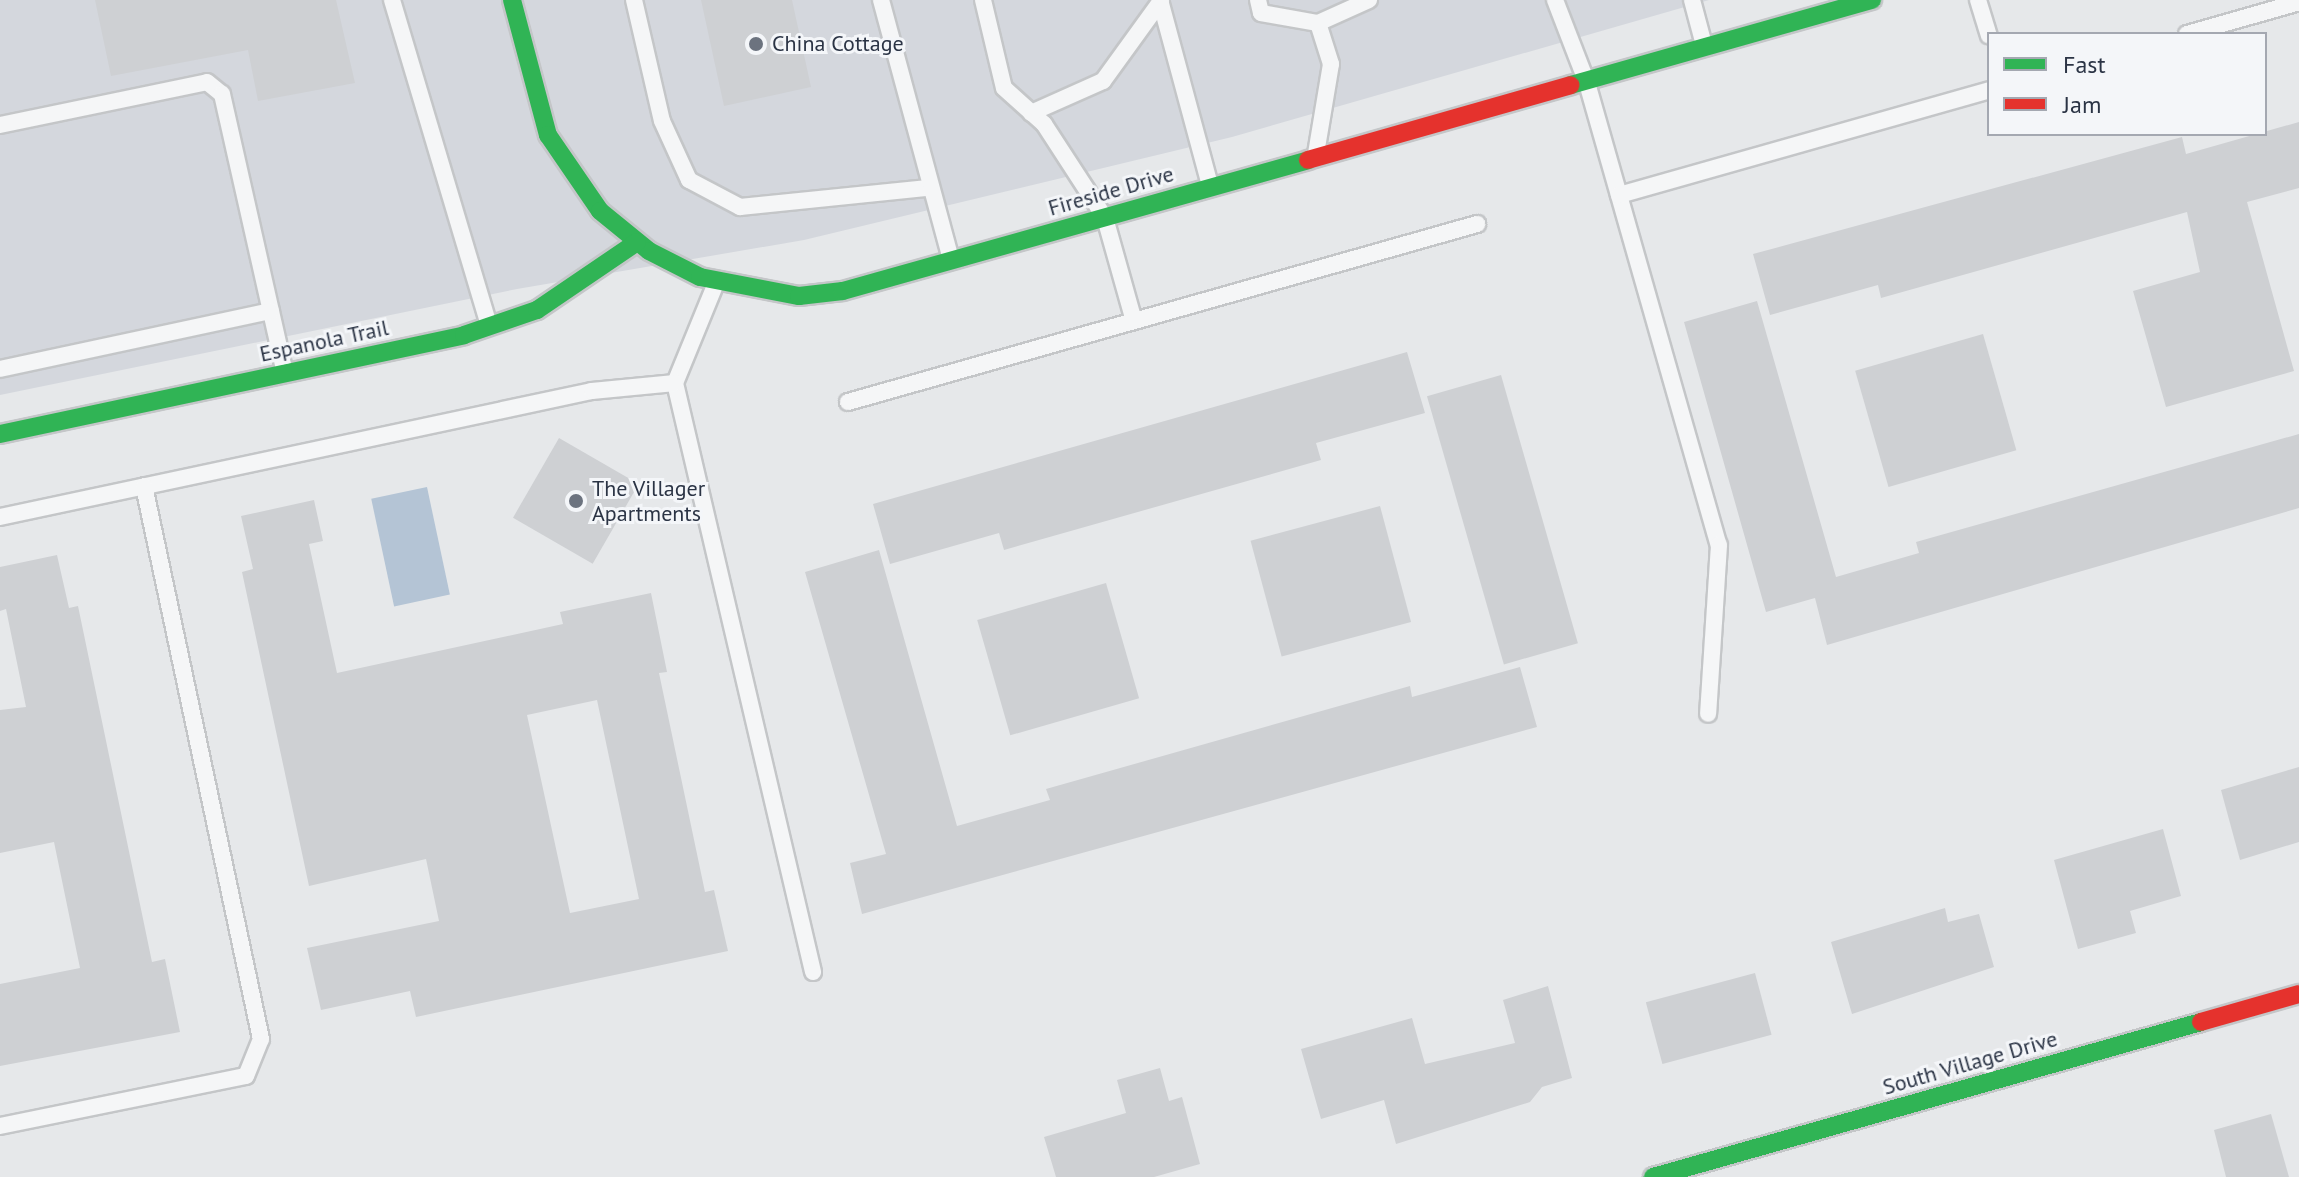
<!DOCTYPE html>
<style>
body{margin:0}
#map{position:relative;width:2299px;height:1177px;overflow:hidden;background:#e6e8ea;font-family:"PT Sans",sans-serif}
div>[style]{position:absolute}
.built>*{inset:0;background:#d4d7dd}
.water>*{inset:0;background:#b4c4d5;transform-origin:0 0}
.building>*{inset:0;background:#ced0d3;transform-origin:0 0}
.roads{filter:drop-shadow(2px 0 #c4c6c8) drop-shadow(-2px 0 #c4c6c8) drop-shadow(0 2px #c4c6c8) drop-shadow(0 -2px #c4c6c8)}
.lane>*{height:16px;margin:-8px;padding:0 8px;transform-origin:8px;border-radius:8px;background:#f5f6f7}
.fast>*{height:18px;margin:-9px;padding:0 9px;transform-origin:9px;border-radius:9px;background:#30b455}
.jam>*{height:18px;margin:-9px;padding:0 9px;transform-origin:9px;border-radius:9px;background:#e5322d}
.dots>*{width:22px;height:22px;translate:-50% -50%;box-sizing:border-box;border:4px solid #f4f6f9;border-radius:50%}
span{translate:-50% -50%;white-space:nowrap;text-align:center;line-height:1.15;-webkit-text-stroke:6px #f4f6f9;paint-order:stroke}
.poi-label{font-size:22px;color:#2b3445}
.left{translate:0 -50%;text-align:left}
.street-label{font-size:22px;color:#2b3445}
.legend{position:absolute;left:1987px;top:32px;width:280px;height:104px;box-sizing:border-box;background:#f4f6f9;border:2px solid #a4a8b1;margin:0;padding:10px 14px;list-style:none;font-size:24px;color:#2b3445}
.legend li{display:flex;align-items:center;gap:16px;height:40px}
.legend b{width:40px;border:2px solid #a4a8b1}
</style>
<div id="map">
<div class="built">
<div style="clip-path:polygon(0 0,1709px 0,1232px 137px,804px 240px,517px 289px,0 395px)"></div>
</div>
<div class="water">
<div style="left:427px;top:487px;width:110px;height:57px;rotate:78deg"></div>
</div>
<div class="building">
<div style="clip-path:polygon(95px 0,336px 0,355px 83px,258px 101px,248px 50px,111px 76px)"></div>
<div style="clip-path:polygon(701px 0,792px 0,811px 87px,724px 106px)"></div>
<div style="clip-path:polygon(2299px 122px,2299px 188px,2247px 202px,2294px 371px,2166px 407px,2133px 291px,2200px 272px,2187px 212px,1881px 298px,1878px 285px,1770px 315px,1753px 254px,2182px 137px,2186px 154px)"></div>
<div style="clip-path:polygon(1757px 301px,1836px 577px,1919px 553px,1916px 542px,2299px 434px,2299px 508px,1827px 645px,1815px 598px,1766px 612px,1684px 322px)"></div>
<div style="left:1983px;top:334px;width:121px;height:133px;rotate:74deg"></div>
<div style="clip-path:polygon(1407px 352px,1425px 413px,1316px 443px,1321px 460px,1004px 550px,999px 533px,890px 564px,873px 504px)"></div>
<div style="left:1501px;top:375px;width:279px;height:77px;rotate:74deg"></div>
<div style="left:559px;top:438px;width:92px;height:92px;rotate:30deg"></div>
<div style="clip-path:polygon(evenodd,314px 500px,323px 541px,309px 544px,337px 673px,563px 624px,560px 612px,651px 593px,667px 672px,659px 673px,705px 892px,714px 890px,728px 951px,416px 1017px,410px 991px,321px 1010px,307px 948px,439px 921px,426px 859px,309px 886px,242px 572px,253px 569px,241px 516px,314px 500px,597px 700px,639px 899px,570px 913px,527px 715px,597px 700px)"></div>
<div style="left:1380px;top:506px;width:120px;height:134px;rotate:75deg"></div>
<div style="clip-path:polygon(879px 550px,957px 826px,1050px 800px,1046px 789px,1410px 686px,1412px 697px,1520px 667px,1537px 727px,862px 914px,850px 863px,886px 854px,805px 572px)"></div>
<div style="clip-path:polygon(57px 555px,69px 608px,78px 606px,152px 962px,165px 959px,180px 1032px,0 1066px,0 984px,80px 968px,54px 842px,0 853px,0 710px,26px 707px,6px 609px,0 611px,0 567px)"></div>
<div style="left:1106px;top:583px;width:120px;height:134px;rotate:74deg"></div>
<div style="clip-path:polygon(2299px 767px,2299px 842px,2240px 860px,2221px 790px)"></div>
<div style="clip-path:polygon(2163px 829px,2181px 896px,2130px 911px,2136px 933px,2078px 949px,2054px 860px)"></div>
<div style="clip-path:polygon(1945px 908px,1948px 922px,1979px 914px,1994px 967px,1852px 1014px,1831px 942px)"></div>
<div style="left:1755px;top:973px;width:64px;height:113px;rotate:75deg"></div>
<div style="clip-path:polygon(1548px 986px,1572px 1078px,1542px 1087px,1530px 1102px,1396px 1144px,1384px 1100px,1321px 1119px,1301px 1049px,1412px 1018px,1425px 1064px,1515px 1043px,1503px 1000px)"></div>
<div style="clip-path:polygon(1160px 1068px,1169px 1101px,1182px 1097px,1200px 1164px,1154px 1177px,1056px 1177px,1044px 1137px,1126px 1113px,1117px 1080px)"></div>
<div style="clip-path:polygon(2271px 1114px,2289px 1177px,2226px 1177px,2214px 1130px)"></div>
</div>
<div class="roads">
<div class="lane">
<div style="left:392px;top:0;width:339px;rotate:73.4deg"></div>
<div style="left:634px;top:0;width:124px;rotate:77deg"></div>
<div style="left:662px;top:121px;width:65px;rotate:65.4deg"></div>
<div style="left:689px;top:180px;width:58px;rotate:27.9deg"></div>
<div style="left:740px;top:207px;width:189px;rotate:-5.8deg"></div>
<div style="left:881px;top:0;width:268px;rotate:74.9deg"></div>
<div style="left:983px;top:0;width:90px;rotate:76.6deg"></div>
<div style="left:1004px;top:88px;width:54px;rotate:42deg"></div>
<div style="left:1044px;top:124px;width:112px;rotate:57deg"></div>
<div style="left:1105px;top:218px;width:107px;rotate:74.3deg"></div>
<div style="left:1160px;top:0;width:192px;rotate:74.9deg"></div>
<div style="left:1258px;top:0;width:13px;rotate:77deg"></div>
<div style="left:1261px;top:13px;width:58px;rotate:10deg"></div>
<div style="left:1318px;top:23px;width:43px;rotate:72.4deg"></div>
<div style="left:1331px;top:64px;width:91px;rotate:99.5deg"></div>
<div style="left:1555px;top:0;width:89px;rotate:68.9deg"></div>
<div style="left:1587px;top:83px;width:480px;rotate:74.1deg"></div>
<div style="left:1719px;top:545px;width:169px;rotate:93.7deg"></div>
<div style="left:1692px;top:0;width:47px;rotate:75.1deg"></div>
<div style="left:1978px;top:0;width:37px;rotate:73deg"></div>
<div style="left:1318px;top:23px;width:56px;rotate:-24.3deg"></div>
<div style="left:2187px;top:34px;width:116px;rotate:-15.9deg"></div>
<div style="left:1031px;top:113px;width:79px;rotate:-24deg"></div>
<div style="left:1103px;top:81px;width:99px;rotate:-54.1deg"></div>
<div style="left:0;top:125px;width:211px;rotate:-11.7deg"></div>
<div style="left:207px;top:82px;width:19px;rotate:39deg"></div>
<div style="left:222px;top:94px;width:283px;rotate:77.3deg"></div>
<div style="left:1619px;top:195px;width:385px;rotate:-15.8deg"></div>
<div style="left:716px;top:283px;width:108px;rotate:112.3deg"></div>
<div style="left:675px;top:383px;width:605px;rotate:76.81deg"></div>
<div style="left:0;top:369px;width:277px;rotate:-12.1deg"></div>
<div style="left:848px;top:402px;width:654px;rotate:-15.8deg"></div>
<div style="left:0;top:517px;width:605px;rotate:-12.02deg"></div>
<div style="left:592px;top:391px;width:83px;rotate:-5.5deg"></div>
<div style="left:0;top:1126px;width:251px;rotate:-11.5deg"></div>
<div style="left:246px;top:1076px;width:40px;rotate:-68deg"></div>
<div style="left:261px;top:1039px;width:565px;rotate:-101.95deg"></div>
</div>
<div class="fast">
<div style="left:512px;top:0;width:140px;rotate:75.1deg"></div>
<div style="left:548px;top:135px;width:92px;rotate:55.6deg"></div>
<div style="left:600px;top:211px;width:63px;rotate:39.2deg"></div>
<div style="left:649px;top:251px;width:57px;rotate:27deg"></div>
<div style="left:700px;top:277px;width:101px;rotate:10.9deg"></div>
<div style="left:799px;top:296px;width:44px;rotate:-6.5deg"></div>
<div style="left:843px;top:291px;width:483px;rotate:-15.7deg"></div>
<div style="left:1571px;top:85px;width:313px;rotate:-15.8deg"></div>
<div style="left:0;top:434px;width:474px;rotate:-12deg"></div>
<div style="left:464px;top:335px;width:77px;rotate:-18.9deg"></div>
<div style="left:537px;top:310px;width:121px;rotate:-34.2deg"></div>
<div style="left:1653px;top:1177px;width:569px;rotate:-15.79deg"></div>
</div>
<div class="jam">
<div style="left:1308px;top:160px;width:273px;rotate:-15.9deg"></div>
<div style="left:2201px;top:1022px;width:102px;rotate:-15.9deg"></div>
</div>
</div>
<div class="dots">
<div style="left:756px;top:44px;background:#6c737f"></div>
<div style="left:576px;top:501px;background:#6c737f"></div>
</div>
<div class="poi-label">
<span class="left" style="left:772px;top:44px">China Cottage</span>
<span class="left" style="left:592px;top:501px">The Villager<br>Apartments</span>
</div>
<div class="street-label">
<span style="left:1111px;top:191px;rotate:-16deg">Fireside Drive</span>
<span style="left:324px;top:341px;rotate:-12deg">Espanola Trail</span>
<span style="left:1970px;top:1063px;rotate:-16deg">South Village Drive</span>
</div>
<ul class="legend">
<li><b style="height:10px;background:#30b455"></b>Fast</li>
<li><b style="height:10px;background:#e5322d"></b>Jam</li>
</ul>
</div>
